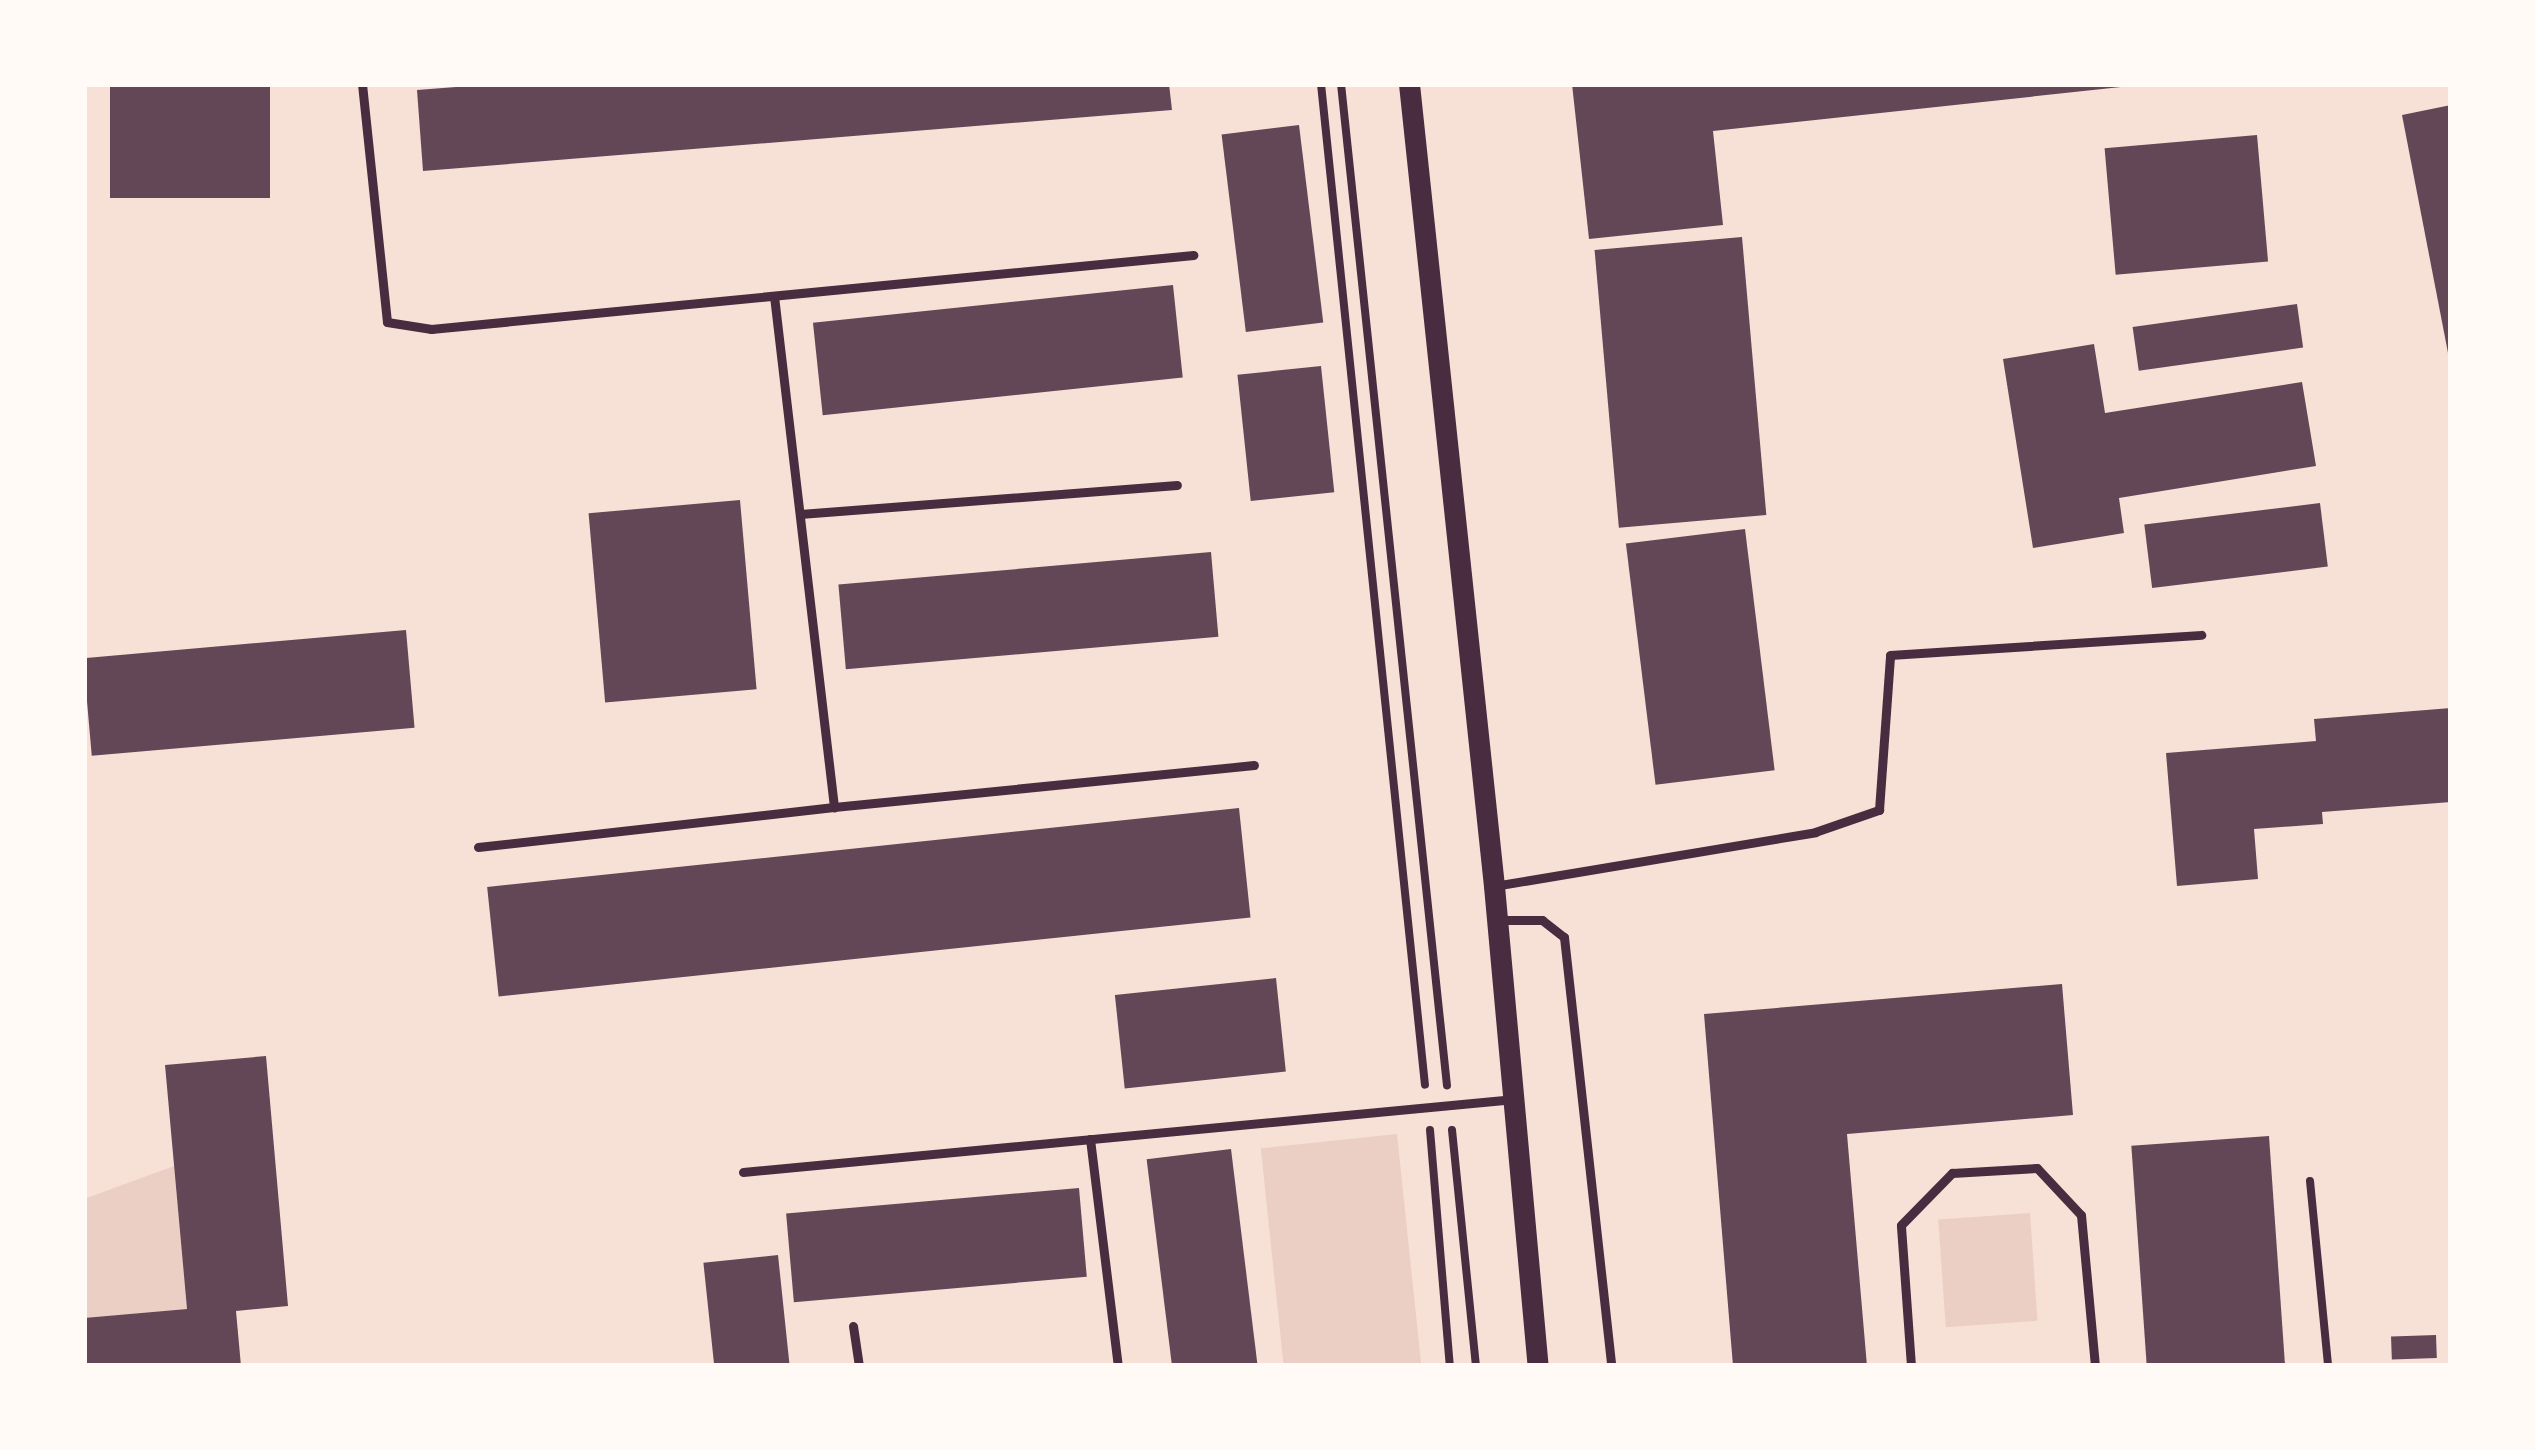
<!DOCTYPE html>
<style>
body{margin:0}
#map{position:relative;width:2535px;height:1450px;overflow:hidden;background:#f7e1d7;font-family:Ubuntu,sans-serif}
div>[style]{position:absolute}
.green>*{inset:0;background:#ebcfc5;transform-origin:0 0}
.building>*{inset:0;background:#644757;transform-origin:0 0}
.path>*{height:8px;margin:-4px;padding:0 4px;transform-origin:4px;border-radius:4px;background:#4a2c40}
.service>*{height:9px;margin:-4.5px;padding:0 4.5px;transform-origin:4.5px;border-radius:4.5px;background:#4a2c40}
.tertiary>*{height:21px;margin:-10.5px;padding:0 10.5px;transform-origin:10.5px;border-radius:10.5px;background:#4a2c40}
span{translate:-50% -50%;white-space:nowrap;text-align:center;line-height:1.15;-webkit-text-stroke:12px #fffaf5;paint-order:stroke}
.frame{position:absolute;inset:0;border:87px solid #fffaf5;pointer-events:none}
</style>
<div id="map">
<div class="green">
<div style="left:1397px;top:1134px;width:233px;height:137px;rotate:84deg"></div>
<div style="clip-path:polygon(174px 1166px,187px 1309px,84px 1318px,84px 1199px)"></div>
<div style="left:2030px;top:1213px;width:108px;height:92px;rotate:86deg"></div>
</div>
<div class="building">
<div style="left:110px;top:84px;width:160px;height:114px"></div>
<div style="clip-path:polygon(495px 84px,1169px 84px,1172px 110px,423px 171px,417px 90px)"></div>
<div style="clip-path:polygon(1572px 84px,2121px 84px,2121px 87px,1713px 131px,1723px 225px,1589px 239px)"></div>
<div style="clip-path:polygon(2451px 105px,2451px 358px,2449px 358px,2402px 115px)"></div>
<div style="left:1299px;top:125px;width:199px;height:78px;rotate:83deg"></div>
<div style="left:2257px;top:135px;width:127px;height:153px;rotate:85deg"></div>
<div style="left:1742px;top:237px;width:279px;height:148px;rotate:85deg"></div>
<div style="left:1173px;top:285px;width:93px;height:362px;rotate:84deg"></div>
<div style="left:2297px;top:304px;width:44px;height:166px;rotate:82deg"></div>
<div style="clip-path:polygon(2094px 344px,2105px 413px,2302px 382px,2316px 466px,2119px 498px,2124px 533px,2033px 548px,2003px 359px)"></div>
<div style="left:1321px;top:366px;width:127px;height:84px;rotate:84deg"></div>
<div style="left:740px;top:500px;width:190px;height:152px;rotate:85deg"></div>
<div style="left:2320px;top:503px;width:64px;height:177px;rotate:83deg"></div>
<div style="left:1745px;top:529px;width:243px;height:120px;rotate:83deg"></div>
<div style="left:1211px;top:552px;width:85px;height:374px;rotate:85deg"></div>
<div style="left:406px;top:630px;width:98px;height:324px;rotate:85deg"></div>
<div style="clip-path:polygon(2451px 708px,2451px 802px,2322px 812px,2323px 824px,2254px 829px,2258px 879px,2177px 886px,2166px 753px,2316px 741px,2314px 719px)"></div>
<div style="left:1239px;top:808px;width:110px;height:756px;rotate:84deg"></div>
<div style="left:1276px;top:978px;width:94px;height:162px;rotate:84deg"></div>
<div style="clip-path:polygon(2062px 984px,2073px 1115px,1847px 1134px,1867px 1366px,1733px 1366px,1704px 1014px)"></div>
<div style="clip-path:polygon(266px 1056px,288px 1306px,236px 1311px,241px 1366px,84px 1366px,84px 1318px,187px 1309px,165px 1065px)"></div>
<div style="left:2269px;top:1136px;width:230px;height:138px;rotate:86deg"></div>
<div style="left:1231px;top:1149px;width:218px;height:85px;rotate:83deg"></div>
<div style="left:1079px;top:1188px;width:89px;height:294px;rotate:85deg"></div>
<div style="left:778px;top:1255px;width:112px;height:75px;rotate:84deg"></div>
<div style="left:2436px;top:1335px;width:23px;height:45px;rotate:88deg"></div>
</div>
<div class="path">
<div style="left:1321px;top:84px;width:1006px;rotate:84.07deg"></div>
<div style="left:1341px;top:84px;width:1007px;rotate:83.96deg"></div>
<div style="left:1430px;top:1130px;width:237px;rotate:85.2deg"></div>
<div style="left:1452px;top:1130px;width:237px;rotate:84.2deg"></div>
<div style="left:2310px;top:1181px;width:186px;rotate:84.4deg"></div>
</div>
<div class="service">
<div style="left:362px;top:84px;width:239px;rotate:84deg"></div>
<div style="left:387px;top:322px;width:45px;rotate:9deg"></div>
<div style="left:431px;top:329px;width:766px;rotate:-5.55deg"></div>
<div style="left:774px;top:296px;width:515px;rotate:83.3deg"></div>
<div style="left:834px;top:807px;width:422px;rotate:-5.7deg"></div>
<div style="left:800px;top:514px;width:378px;rotate:-4.4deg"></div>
<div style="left:478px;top:847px;width:358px;rotate:-6.4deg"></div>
<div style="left:1494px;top:886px;width:326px;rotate:-9.5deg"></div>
<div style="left:1815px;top:832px;width:68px;rotate:-19deg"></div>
<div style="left:1879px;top:810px;width:155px;rotate:-85.9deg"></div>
<div style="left:1890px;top:655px;width:312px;rotate:-3.7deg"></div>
<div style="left:1497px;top:920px;width:45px"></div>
<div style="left:1542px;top:920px;width:28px;rotate:38deg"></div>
<div style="left:1564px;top:937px;width:432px;rotate:83.7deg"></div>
<div style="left:1090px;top:1139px;width:229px;rotate:83deg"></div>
<div style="left:743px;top:1172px;width:775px;rotate:-5.4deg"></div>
<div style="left:853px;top:1326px;width:40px;rotate:81.5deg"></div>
<div style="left:1911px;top:1366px;width:141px;rotate:-94.1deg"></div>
<div style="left:1901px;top:1225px;width:73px;rotate:-45.6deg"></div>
<div style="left:1952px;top:1173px;width:85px;rotate:-3.4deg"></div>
<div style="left:2037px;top:1168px;width:64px;rotate:46.9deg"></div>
<div style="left:2081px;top:1215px;width:152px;rotate:84.7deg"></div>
</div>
<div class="tertiary">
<div style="left:1409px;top:84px;width:806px;rotate:83.95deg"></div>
<div style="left:1494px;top:886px;width:482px;rotate:84.8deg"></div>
</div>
<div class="frame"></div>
</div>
